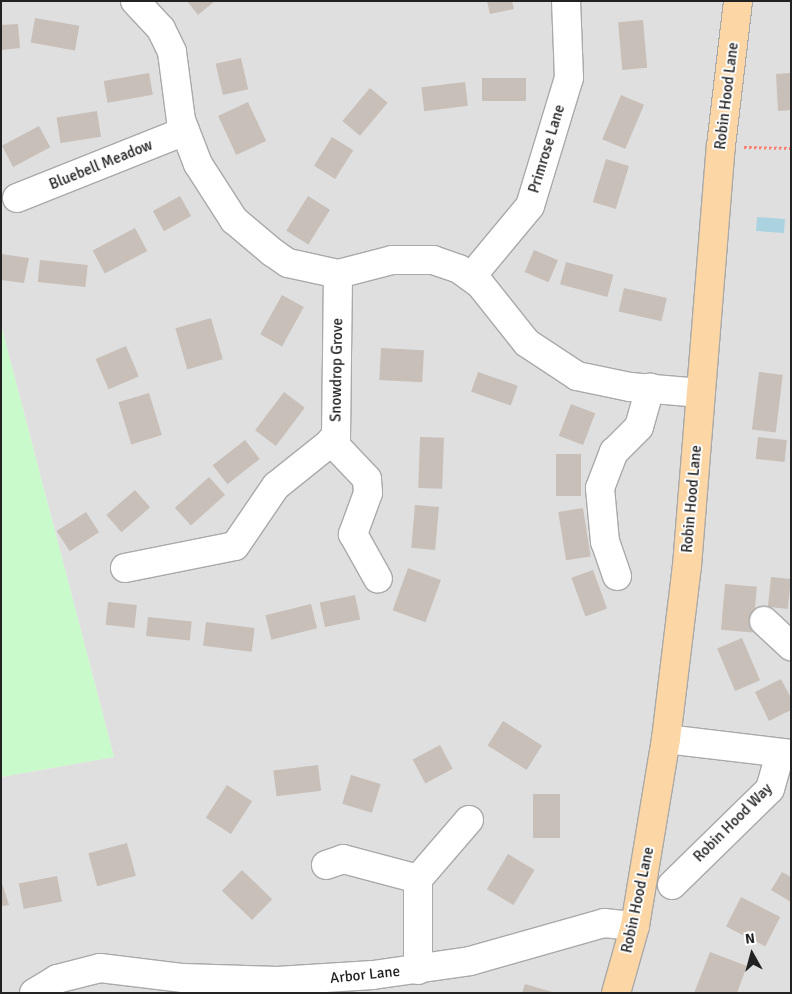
<!DOCTYPE html>
<style>
body{margin:0}
#map{position:relative;width:792px;height:994px;overflow:hidden;background:#f2efe9;font-family:Signika,sans-serif}
div>[style]{position:absolute}
.residential>*{inset:0;background:#e0dfdf}
.park>*{inset:0;background:#c8facc}
.water>*{inset:0;background:#aad3df;transform-origin:0 0}
.building>*{inset:0;background:#c7bfb8;transform-origin:0 0}
.path>*{height:3px;margin-top:-1.5px;transform-origin:0;background:repeating-linear-gradient(90deg,#fa8072 0 2.5px,transparent 0 5px)}
.roads{filter:drop-shadow(1px 0 #a9a9a9) drop-shadow(-1px 0 #a9a9a9) drop-shadow(0 1px #a9a9a9) drop-shadow(0 -1px #a9a9a9)}
.minor>*{height:28px;margin:-14px;padding:0 14px;transform-origin:14px;border-radius:14px;background:#fff}
.major>*{height:28px;margin:-14px;padding:0 14px;transform-origin:14px;border-radius:14px;background:#fcd6a4}
span{translate:-50% -50%;white-space:nowrap;text-align:center;line-height:1.15;-webkit-text-stroke:4px #fff;paint-order:stroke}
.street-label{font-size:15px;color:#222}
.frame{position:absolute;inset:0;border:2px solid #222;pointer-events:none}
.north{position:absolute;left:727px;top:929px;width:50px;height:50px;-webkit-text-stroke:4px #fff;paint-order:stroke;rotate:353deg;font-size:14px;font-weight:700;line-height:20px;text-align:center;color:#222}
.north::after{content:'';display:block;margin:auto;width:18px;height:22px;background:#222;clip-path:polygon(50% 0,100% 100%,50% 72%,0 100%)}
</style>
<div id="map">
<div class="residential">
<div style="clip-path:polygon(1px 1px,791px 1px,791px 993px,1px 993px,1px 777px,114px 757px,1px 325px)"></div>
</div>
<div class="park">
<div style="clip-path:polygon(1px 325px,114px 757px,1px 777px)"></div>
</div>
<div class="water">
<div style="left:757px;top:217px;width:28px;height:14px;rotate:4deg"></div>
</div>
<div class="building">
<div style="clip-path:polygon(187px 1px,215px 1px,198px 15px)"></div>
<div style="clip-path:polygon(487px 1px,512px 1px,514px 9px,490px 14px)"></div>
<div style="left:35px;top:18px;width:45px;height:25px;rotate:10deg"></div>
<div style="left:643px;top:20px;width:48px;height:25px;rotate:85deg"></div>
<div style="clip-path:polygon(18px 24px,20px 48px,1px 50px,1px 25px)"></div>
<div style="left:241px;top:58px;width:32px;height:26px;rotate:77deg"></div>
<div style="left:149px;top:73px;width:22px;height:46px;rotate:80deg"></div>
<div style="clip-path:polygon(791px 73px,791px 110px,778px 111px,776px 74px)"></div>
<div style="left:526px;top:78px;width:23px;height:44px;rotate:90deg"></div>
<div style="left:465px;top:82px;width:24px;height:44px;rotate:83deg"></div>
<div style="left:370px;top:88px;width:23px;height:43px;rotate:40deg"></div>
<div style="left:621px;top:95px;width:25px;height:48px;rotate:23deg"></div>
<div style="left:248px;top:102px;width:43px;height:33px;rotate:65deg"></div>
<div style="left:97px;top:111px;width:26px;height:41px;rotate:81deg"></div>
<div style="left:39px;top:126px;width:24px;height:42px;rotate:62deg"></div>
<div style="left:332px;top:137px;width:25px;height:34px;rotate:32deg"></div>
<div style="left:606px;top:159px;width:24px;height:45px;rotate:17deg"></div>
<div style="left:180px;top:196px;width:23px;height:31px;rotate:61deg"></div>
<div style="left:308px;top:196px;width:26px;height:41px;rotate:32deg"></div>
<div style="left:135px;top:228px;width:26px;height:48px;rotate:62deg"></div>
<div style="left:534px;top:250px;width:26px;height:24px;rotate:23deg"></div>
<div style="clip-path:polygon(1px 254px,29px 258px,24px 283px,1px 280px)"></div>
<div style="left:40px;top:260px;width:48px;height:22px;rotate:6deg"></div>
<div style="left:566px;top:262px;width:49px;height:23px;rotate:15deg"></div>
<div style="left:624px;top:288px;width:44px;height:24px;rotate:13deg"></div>
<div style="left:282px;top:295px;width:25px;height:45px;rotate:29deg"></div>
<div style="left:211px;top:318px;width:43px;height:37px;rotate:74deg"></div>
<div style="left:126px;top:346px;width:33px;height:33px;rotate:67deg"></div>
<div style="left:381px;top:348px;width:43px;height:32px;rotate:3deg"></div>
<div style="left:478px;top:372px;width:42px;height:21px;rotate:19deg"></div>
<div style="left:759px;top:372px;width:24px;height:58px;rotate:7deg"></div>
<div style="left:284px;top:392px;width:26px;height:48px;rotate:37deg"></div>
<div style="left:149px;top:393px;width:44px;height:32px;rotate:73deg"></div>
<div style="left:571px;top:404px;width:26px;height:34px;rotate:21deg"></div>
<div style="left:420px;top:437px;width:24px;height:51px;rotate:2deg"></div>
<div style="left:758px;top:437px;width:29px;height:22px;rotate:6deg"></div>
<div style="left:245px;top:440px;width:24px;height:41px;rotate:52deg"></div>
<div style="left:556px;top:454px;width:25px;height:42px"></div>
<div style="left:209px;top:477px;width:24px;height:46px;rotate:48deg"></div>
<div style="left:135px;top:490px;width:23px;height:38px;rotate:49deg"></div>
<div style="left:415px;top:505px;width:24px;height:43px;rotate:5deg"></div>
<div style="left:583px;top:508px;width:49px;height:25px;rotate:81deg"></div>
<div style="left:86px;top:512px;width:24px;height:35px;rotate:57deg"></div>
<div style="left:408px;top:568px;width:35px;height:45px;rotate:20deg"></div>
<div style="left:593px;top:570px;width:41px;height:23px;rotate:70deg"></div>
<div style="left:771px;top:577px;width:20px;height:30px;rotate:6deg"></div>
<div style="left:725px;top:584px;width:32px;height:46px;rotate:5deg"></div>
<div style="left:355px;top:595px;width:25px;height:36px;rotate:78deg"></div>
<div style="left:108px;top:602px;width:29px;height:23px;rotate:6deg"></div>
<div style="left:311px;top:604px;width:25px;height:47px;rotate:76deg"></div>
<div style="left:148px;top:617px;width:44px;height:19px;rotate:6deg"></div>
<div style="left:206px;top:622px;width:49px;height:24px;rotate:7deg"></div>
<div style="left:742px;top:638px;width:46px;height:27px;rotate:67deg"></div>
<div style="clip-path:polygon(781px 679px,791px 698px,791px 710px,769px 721px,755px 692px)"></div>
<div style="left:503px;top:721px;width:46px;height:29px;rotate:32deg"></div>
<div style="left:440px;top:745px;width:27px;height:31px;rotate:62deg"></div>
<div style="left:318px;top:765px;width:26px;height:45px;rotate:83deg"></div>
<div style="left:351px;top:775px;width:31px;height:30px;rotate:17deg"></div>
<div style="left:227px;top:785px;width:30px;height:39px;rotate:33deg"></div>
<div style="left:533px;top:794px;width:27px;height:44px"></div>
<div style="left:127px;top:843px;width:34px;height:40px;rotate:75deg"></div>
<div style="left:508px;top:854px;width:31px;height:41px;rotate:31deg"></div>
<div style="left:242px;top:870px;width:42px;height:29px;rotate:44deg"></div>
<div style="clip-path:polygon(782px 872px,791px 877px,791px 902px,771px 890px)"></div>
<div style="left:57px;top:876px;width:26px;height:39px;rotate:79deg"></div>
<div style="clip-path:polygon(1px 880px,9px 905px,1px 906px)"></div>
<div style="left:741px;top:897px;width:44px;height:33px;rotate:27deg"></div>
<div style="clip-path:polygon(710px 952px,747px 966px,737px 993px,694px 993px)"></div>
<div style="clip-path:polygon(525px 984px,552px 992px,552px 993px,522px 993px)"></div>
</div>
<div class="path">
<div style="left:744px;top:147px;width:47px;rotate:1.2deg"></div>
</div>
<div class="roads">
<div class="minor">
<div style="left:135px;top:1px;width:38px;rotate:47deg"></div>
<div style="left:161px;top:29px;width:25px;rotate:64deg"></div>
<div style="left:172px;top:52px;width:69px;rotate:82.5deg"></div>
<div style="left:181px;top:120px;width:47px;rotate:68.9deg"></div>
<div style="left:198px;top:164px;width:67px;rotate:57.3deg"></div>
<div style="left:234px;top:220px;width:50px;rotate:40.1deg"></div>
<div style="left:272px;top:252px;width:19px;rotate:35deg"></div>
<div style="left:288px;top:263px;width:51px;rotate:12.4deg"></div>
<div style="left:338px;top:274px;width:56px;rotate:-14.5deg"></div>
<div style="left:392px;top:260px;width:41px"></div>
<div style="left:433px;top:260px;width:28px;rotate:19deg"></div>
<div style="left:459px;top:269px;width:26px;rotate:36deg"></div>
<div style="left:480px;top:284px;width:75px;rotate:51.5deg"></div>
<div style="left:527px;top:343px;width:60px;rotate:33.4deg"></div>
<div style="left:577px;top:376px;width:54px;rotate:11.7deg"></div>
<div style="left:630px;top:387px;width:71px;rotate:4.8deg"></div>
<div style="left:17px;top:198px;width:181px;rotate:-21.7deg"></div>
<div style="left:471px;top:277px;width:92px;rotate:-50.3deg"></div>
<div style="left:530px;top:206px;width:134px;rotate:-73.1deg"></div>
<div style="left:569px;top:78px;width:77px;rotate:-92.2deg"></div>
<div style="left:331px;top:441px;width:52px;rotate:46.5deg"></div>
<div style="left:367px;top:479px;width:14px;rotate:86deg"></div>
<div style="left:368px;top:493px;width:44px;rotate:110.1deg"></div>
<div style="left:353px;top:534px;width:51px;rotate:60.9deg"></div>
<div style="left:125px;top:568px;width:112px;rotate:-11.3deg"></div>
<div style="left:235px;top:546px;width:73px;rotate:-55.7deg"></div>
<div style="left:276px;top:486px;width:77px;rotate:-38.7deg"></div>
<div style="left:336px;top:438px;width:164px;rotate:-89.3deg"></div>
<div style="left:617px;top:576px;width:36px;rotate:-109deg"></div>
<div style="left:605px;top:542px;width:54px;rotate:-95.3deg"></div>
<div style="left:600px;top:488px;width:39px;rotate:-69deg"></div>
<div style="left:614px;top:452px;width:35px;rotate:-45deg"></div>
<div style="left:639px;top:427px;width:41px;rotate:-74.2deg"></div>
<div style="left:764px;top:621px;width:37px;rotate:43deg"></div>
<div style="left:666px;top:739px;width:126px;rotate:6.8deg"></div>
<div style="left:326px;top:865px;width:18px;rotate:-19deg"></div>
<div style="left:343px;top:859px;width:78px;rotate:14.9deg"></div>
<div style="left:672px;top:885px;width:137px;rotate:-44.4deg"></div>
<div style="left:770px;top:789px;width:35px;rotate:-74deg"></div>
<div style="left:418px;top:970px;width:91px;rotate:-90deg"></div>
<div style="left:418px;top:879px;width:78px;rotate:-49.2deg"></div>
<div style="left:34px;top:993px;width:27px;rotate:-31deg"></div>
<div style="left:57px;top:979px;width:44px;rotate:-14.3deg"></div>
<div style="left:100px;top:968px;width:84px;rotate:6.9deg"></div>
<div style="left:183px;top:978px;width:94px;rotate:1.8deg"></div>
<div style="left:277px;top:981px;width:96px;rotate:-3.6deg"></div>
<div style="left:373px;top:975px;width:98px;rotate:-8.2deg"></div>
<div style="left:470px;top:961px;width:139px;rotate:-15.8deg"></div>
<div style="left:604px;top:923px;width:31px;rotate:6deg"></div>
</div>
<div class="major">
<div style="left:616px;top:993px;width:70px;rotate:-74.2deg"></div>
<div style="left:635px;top:926px;width:190px;rotate:-80.6deg"></div>
<div style="left:666px;top:739px;width:174px;rotate:-83.1deg"></div>
<div style="left:687px;top:566px;width:421px;rotate:-85.4deg"></div>
<div style="left:721px;top:146px;width:146px;rotate:-83.3deg"></div>
</div>
</div>
<div class="street-label">
<span style="left:727px;top:96px;rotate:-83deg">Robin Hood Lane</span>
<span style="left:547px;top:149px;rotate:-73deg">Primrose Lane</span>
<span style="left:101px;top:165px;rotate:-22deg">Bluebell Meadow</span>
<span style="left:337px;top:370px;rotate:-89deg">Snowdrop Grove</span>
<span style="left:692px;top:499px;rotate:-85deg">Robin Hood Lane</span>
<span style="left:733px;top:823px;rotate:-45deg">Robin Hood Way</span>
<span style="left:638px;top:900px;rotate:-78deg">Robin Hood Lane</span>
<span style="left:365px;top:975px;rotate:-6deg">Arbor Lane</span>
</div>
<div class="frame"></div>
<div class="north">N</div>
</div>
